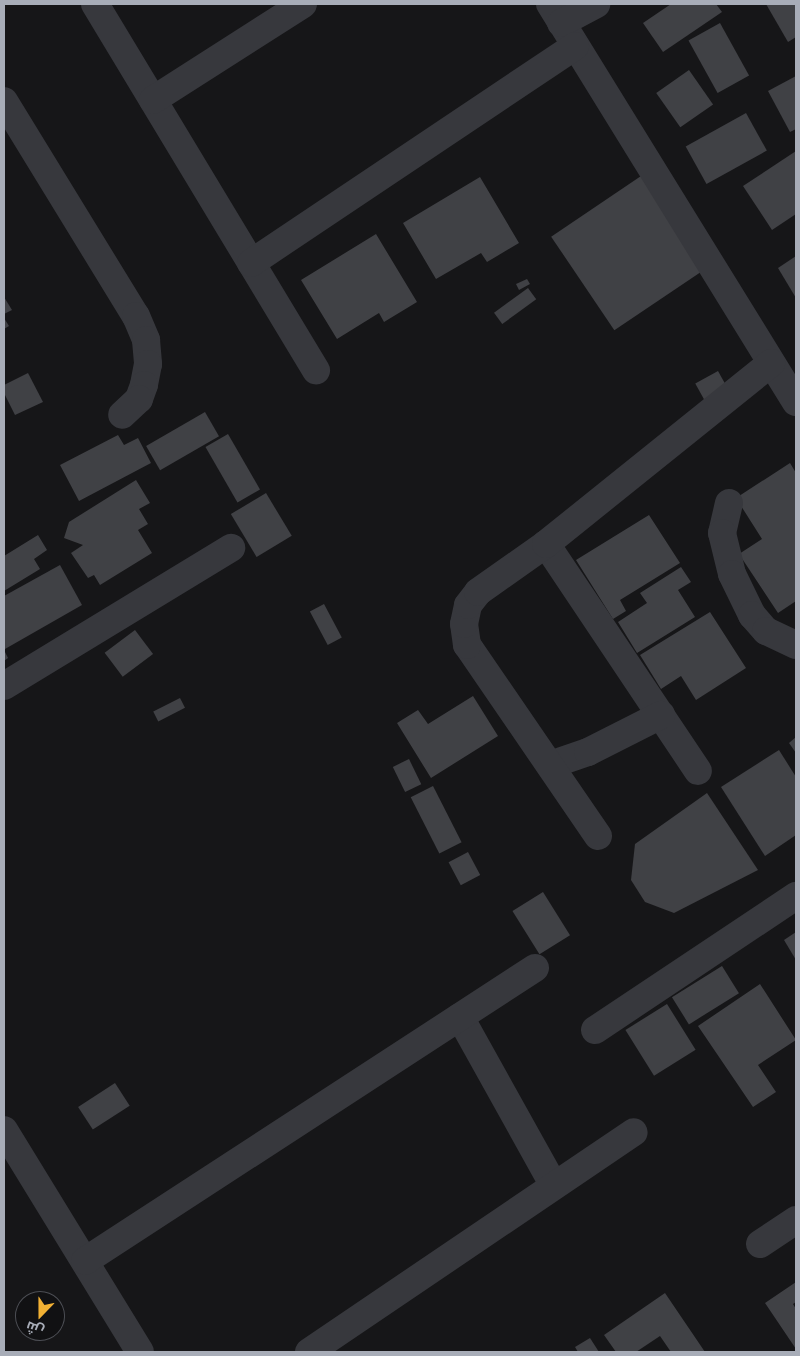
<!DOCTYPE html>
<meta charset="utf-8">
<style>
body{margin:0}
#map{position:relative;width:800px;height:1356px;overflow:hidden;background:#161618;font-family:"IBM Plex Sans",Cairo,sans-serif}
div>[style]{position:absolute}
.building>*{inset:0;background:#404145;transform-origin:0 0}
.minor>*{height:28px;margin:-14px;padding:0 14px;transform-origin:14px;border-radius:14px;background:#37383d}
span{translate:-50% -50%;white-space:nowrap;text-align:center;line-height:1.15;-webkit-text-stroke:5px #111113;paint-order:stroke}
.frame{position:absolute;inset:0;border:5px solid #a8adb8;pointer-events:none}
.north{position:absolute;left:15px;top:1291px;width:50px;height:50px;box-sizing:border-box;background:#111113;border:1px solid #4d4f55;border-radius:50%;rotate:202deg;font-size:14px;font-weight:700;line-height:20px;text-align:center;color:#a8adb8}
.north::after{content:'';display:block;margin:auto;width:18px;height:22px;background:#f2b134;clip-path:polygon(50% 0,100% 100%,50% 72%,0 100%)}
</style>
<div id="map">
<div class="building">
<div style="clip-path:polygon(671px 4px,716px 4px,722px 12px,663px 52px,643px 23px)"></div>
<div style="clip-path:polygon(766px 4px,796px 4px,796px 37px,788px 42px)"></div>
<div style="left:720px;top:23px;width:60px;height:36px;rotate:61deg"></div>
<div style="left:689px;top:70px;width:42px;height:40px;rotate:55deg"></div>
<div style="clip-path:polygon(796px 76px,796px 129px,790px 132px,768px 91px)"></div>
<div style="left:746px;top:113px;width:43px;height:69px;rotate:61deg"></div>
<div style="clip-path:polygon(796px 151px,796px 214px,772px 230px,743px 186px)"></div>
<div style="left:644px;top:174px;width:113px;height:112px;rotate:56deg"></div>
<div style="clip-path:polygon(480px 177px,519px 243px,487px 262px,481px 253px,436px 279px,403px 223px)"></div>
<div style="clip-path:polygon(376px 234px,417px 302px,384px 322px,379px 313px,337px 339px,301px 280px)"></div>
<div style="clip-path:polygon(796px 256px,796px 298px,778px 268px)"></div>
<div style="clip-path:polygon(527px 279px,530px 284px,519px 290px,516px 284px)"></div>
<div style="left:528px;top:288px;width:14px;height:42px;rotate:54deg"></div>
<div style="clip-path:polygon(4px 297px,12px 310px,4px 314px)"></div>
<div style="clip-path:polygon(4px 318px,9px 326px,4px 329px)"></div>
<div style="left:718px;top:371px;width:26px;height:26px;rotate:61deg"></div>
<div style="clip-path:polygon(28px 373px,43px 402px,15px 415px,4px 393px,4px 385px)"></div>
<div style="left:205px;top:412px;width:28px;height:68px;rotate:60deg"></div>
<div style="left:228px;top:434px;width:64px;height:26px;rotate:60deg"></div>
<div style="clip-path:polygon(118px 435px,124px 445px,138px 438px,151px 463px,79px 501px,60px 465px)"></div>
<div style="clip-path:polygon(790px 463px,796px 473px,796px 601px,778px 613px,739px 554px,762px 539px,736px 498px)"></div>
<div style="clip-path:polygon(136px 480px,150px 503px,139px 509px,148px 524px,138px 530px,152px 553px,100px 585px,94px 575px,88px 578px,71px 553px,83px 545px,64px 538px,69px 522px)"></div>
<div style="left:266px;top:493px;width:50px;height:41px;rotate:59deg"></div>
<div style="clip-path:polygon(649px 515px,680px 563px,620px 600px,626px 611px,613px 619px,576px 560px)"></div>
<div style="clip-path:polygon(38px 535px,47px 550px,34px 559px,40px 569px,4px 591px,4px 556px)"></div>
<div style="clip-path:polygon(60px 565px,82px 605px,5px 649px,4px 596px)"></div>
<div style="clip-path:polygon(681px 567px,691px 582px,678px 590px,695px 617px,637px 653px,618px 622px,647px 603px,640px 593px)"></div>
<div style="left:324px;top:604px;width:38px;height:16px;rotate:62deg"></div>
<div style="clip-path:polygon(710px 612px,746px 668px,696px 700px,681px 676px,661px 689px,640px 655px)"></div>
<div style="left:135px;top:630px;width:30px;height:38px;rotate:53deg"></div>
<div style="clip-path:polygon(4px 650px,8px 658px,4px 661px)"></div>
<div style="clip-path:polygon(473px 696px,498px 736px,431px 778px,397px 723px,418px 710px,428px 724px)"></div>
<div style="left:180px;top:698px;width:11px;height:30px;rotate:63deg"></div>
<div style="clip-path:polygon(796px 737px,796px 753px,789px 743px)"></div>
<div style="clip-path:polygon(779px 750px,796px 777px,796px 835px,765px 856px,721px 787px)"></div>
<div style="left:409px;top:759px;width:28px;height:18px;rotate:64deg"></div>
<div style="left:433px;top:786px;width:63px;height:25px;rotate:63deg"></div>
<div style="clip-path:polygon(707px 793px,758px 870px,674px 913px,645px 902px,631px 880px,635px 844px)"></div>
<div style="left:468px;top:852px;width:26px;height:22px;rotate:62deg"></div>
<div style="left:543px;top:892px;width:51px;height:36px;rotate:58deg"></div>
<div style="clip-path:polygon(796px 932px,796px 960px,784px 940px)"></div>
<div style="left:722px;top:966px;width:32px;height:59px;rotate:58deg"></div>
<div style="clip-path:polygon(760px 984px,796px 1040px,758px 1065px,776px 1092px,753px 1107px,698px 1026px)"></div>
<div style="left:667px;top:1004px;width:54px;height:49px;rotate:58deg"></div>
<div style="left:115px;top:1083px;width:27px;height:44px;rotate:57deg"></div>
<div style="clip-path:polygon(796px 1282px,796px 1302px,793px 1304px,796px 1309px,796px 1349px,765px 1303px)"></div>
<div style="clip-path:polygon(665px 1293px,705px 1352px,671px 1352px,660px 1336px,636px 1352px,616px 1352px,604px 1335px)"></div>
<div style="clip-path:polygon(590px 1338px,599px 1352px,578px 1352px,575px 1347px)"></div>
</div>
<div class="minor">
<div style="left:95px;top:4px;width:428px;rotate:58.9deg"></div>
<div style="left:550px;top:4px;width:468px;rotate:58.3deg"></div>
<div style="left:561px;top:23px;width:40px;rotate:-28deg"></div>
<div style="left:153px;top:100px;width:178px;rotate:-32.6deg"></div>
<div style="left:4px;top:101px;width:252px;rotate:58.5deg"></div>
<div style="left:136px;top:316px;width:26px;rotate:67deg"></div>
<div style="left:146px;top:340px;width:24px;rotate:85deg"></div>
<div style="left:148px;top:364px;width:21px;rotate:101deg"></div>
<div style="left:144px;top:385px;width:15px;rotate:110deg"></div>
<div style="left:139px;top:399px;width:23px;rotate:137deg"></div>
<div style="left:251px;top:263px;width:390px;rotate:-33.8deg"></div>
<div style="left:729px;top:503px;width:31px;rotate:103deg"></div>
<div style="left:722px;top:533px;width:42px;rotate:76.3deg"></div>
<div style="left:732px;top:574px;width:46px;rotate:64deg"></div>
<div style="left:752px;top:615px;width:21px;rotate:49deg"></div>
<div style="left:766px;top:631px;width:33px;rotate:25deg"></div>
<div style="left:546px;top:544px;width:273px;rotate:56.2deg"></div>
<div style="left:4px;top:686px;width:266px;rotate:-31.3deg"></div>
<div style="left:550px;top:765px;width:40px;rotate:-18.9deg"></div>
<div style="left:588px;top:752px;width:82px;rotate:-26.9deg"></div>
<div style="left:598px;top:836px;width:232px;rotate:-124.4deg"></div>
<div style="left:467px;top:645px;width:21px;rotate:-98deg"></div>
<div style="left:464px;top:624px;width:19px;rotate:-78deg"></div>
<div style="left:468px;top:605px;width:16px;rotate:-52deg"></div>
<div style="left:478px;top:592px;width:83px;rotate:-35.2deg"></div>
<div style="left:546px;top:544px;width:289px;rotate:-38.8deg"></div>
<div style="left:460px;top:1017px;width:193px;rotate:60.9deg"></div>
<div style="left:595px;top:1030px;width:242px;rotate:-33.7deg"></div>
<div style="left:4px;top:1130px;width:260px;rotate:58.5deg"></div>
<div style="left:760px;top:1244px;width:43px;rotate:-33.7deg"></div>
<div style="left:85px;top:1261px;width:537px;rotate:-33.07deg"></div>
<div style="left:309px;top:1352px;width:392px;rotate:-34.1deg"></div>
</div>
<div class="frame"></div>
<div class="north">ش</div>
</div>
